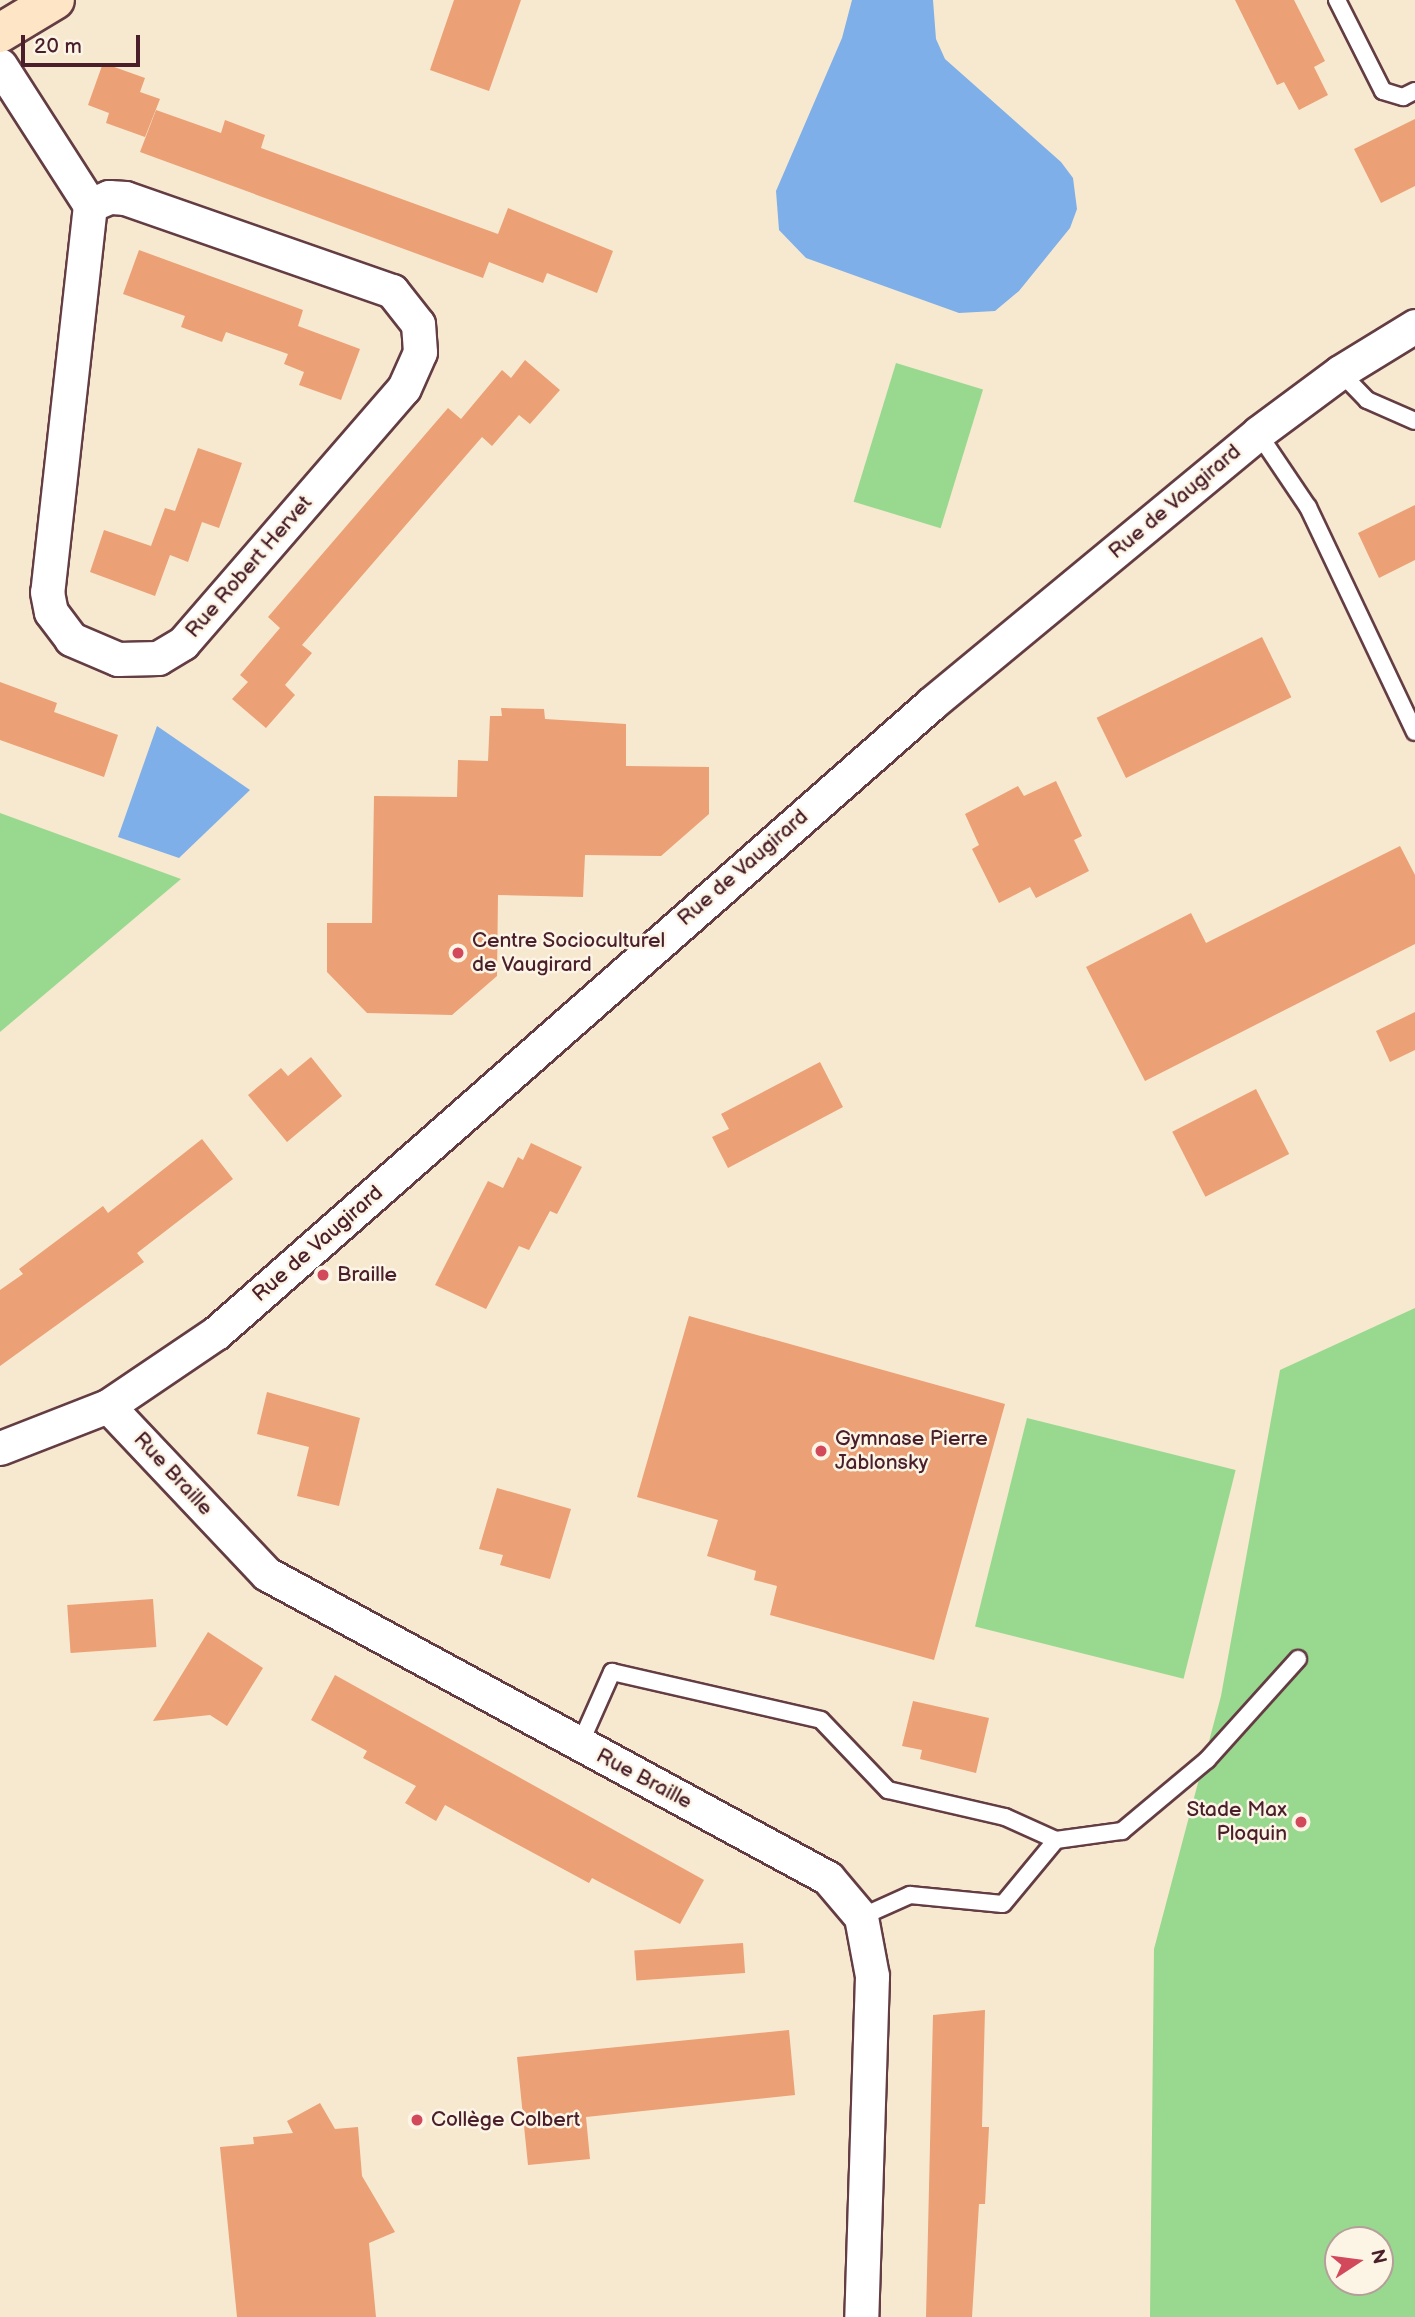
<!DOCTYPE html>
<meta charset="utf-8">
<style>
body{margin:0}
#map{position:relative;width:1415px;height:2317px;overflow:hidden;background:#f7e8d0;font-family:"Balsamiq Sans",sans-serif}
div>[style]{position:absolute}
.green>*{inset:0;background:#98d98f;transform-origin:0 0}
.water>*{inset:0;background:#7eafe9}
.building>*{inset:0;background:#eba075;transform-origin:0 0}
.roads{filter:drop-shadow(2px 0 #643d44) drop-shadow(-2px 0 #643d44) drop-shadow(0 2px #643d44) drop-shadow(0 -2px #643d44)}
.service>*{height:16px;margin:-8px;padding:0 8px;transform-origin:8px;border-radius:8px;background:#fff}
.minor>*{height:33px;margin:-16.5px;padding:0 16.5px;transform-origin:16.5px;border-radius:16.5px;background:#fff}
.secondary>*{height:38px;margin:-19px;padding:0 19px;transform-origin:19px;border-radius:19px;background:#fde5c5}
.dots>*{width:19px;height:19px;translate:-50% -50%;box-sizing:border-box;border:4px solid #fcf5e5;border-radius:50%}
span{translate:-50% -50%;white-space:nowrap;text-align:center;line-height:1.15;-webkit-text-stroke:5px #fcf5e5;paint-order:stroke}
.street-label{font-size:21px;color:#4a1f2b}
.poi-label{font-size:21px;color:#4a1f2b}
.left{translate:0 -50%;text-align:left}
.right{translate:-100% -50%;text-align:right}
.north{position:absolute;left:1324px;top:2226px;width:70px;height:70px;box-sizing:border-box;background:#fcf5e5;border:2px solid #b59f9b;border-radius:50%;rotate:77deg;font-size:19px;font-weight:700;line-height:28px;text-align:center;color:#4a1f2b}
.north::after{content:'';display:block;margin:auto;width:24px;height:32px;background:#d1495b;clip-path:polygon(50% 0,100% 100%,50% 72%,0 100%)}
.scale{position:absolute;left:21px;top:35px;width:119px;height:32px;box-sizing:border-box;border:4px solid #4a1f2b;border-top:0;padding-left:9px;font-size:21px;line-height:24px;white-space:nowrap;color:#4a1f2b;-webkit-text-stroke:5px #fcf5e5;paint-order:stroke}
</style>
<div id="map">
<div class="green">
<div style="left:896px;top:363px;width:91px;height:145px;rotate:17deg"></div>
<div style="clip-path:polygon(0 813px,181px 879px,0 1032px)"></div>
<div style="clip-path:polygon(evenodd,1415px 1308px,1415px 2317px,1150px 2317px,1154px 1949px,1221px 1696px,1280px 1370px,1415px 1308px,1338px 2240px,1380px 2240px,1380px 2282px,1338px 2282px,1338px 2240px)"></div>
<div style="left:1027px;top:1418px;width:215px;height:215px;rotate:14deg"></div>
</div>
<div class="water">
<div style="clip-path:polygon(852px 0,933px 0,936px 39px,945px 59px,1061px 162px,1073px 178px,1077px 209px,1070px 228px,1019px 291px,995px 311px,959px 313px,806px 258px,779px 230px,776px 191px,842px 38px)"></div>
<div style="clip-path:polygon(157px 726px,250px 790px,179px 858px,118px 837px)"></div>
</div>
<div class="building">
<div style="clip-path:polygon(454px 0,521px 0,489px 91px,430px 70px)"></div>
<div style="clip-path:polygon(1235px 0,1294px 0,1325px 61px,1314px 67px,1328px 95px,1299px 110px,1284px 82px,1277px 85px)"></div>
<div style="clip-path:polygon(103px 63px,145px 78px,140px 92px,160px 99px,145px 137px,106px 123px,109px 113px,88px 105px)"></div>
<div style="clip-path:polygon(156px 110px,221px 133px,225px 120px,265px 135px,261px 148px,498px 234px,508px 208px,613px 251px,597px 293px,547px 273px,543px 283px,489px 262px,483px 278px,140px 152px)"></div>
<div style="clip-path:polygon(1415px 119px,1415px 186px,1381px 203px,1354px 149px)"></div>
<div style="clip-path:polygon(139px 250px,303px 310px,298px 326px,360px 349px,341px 400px,299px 385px,304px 372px,284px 364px,288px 354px,226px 332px,222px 342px,181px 327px,185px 316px,123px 294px)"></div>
<div style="clip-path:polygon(525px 360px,560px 390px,530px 424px,519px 415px,492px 446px,482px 437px,302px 645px,312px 653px,285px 685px,295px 695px,266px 728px,232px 699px,248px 682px,240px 675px,280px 628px,268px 617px,448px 408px,461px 419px,502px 370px,511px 378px)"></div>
<div style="clip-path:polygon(198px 448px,242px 463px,219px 528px,202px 522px,188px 562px,170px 555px,155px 596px,90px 572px,104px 530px,151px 546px,165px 508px,175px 511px)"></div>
<div style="clip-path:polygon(1415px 505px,1415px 560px,1379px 578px,1358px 533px)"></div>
<div style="left:1262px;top:637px;width:67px;height:184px;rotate:64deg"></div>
<div style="clip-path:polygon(0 682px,57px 703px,54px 712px,118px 735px,104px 777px,0 740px)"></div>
<div style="clip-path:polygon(501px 708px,544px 709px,545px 719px,626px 724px,626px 766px,709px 767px,709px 814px,661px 856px,585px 855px,583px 897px,498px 895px,497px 976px,452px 1015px,367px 1013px,327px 972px,327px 923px,372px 923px,374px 796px,457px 797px,458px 760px,488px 761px,490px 716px,502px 716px)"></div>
<div style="clip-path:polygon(1056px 781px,1082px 836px,1074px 840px,1089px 871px,1036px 898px,1030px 887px,999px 903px,972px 849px,979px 845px,965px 814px,1018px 786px,1024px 796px)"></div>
<div style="clip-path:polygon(1400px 846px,1415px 875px,1415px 944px,1145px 1081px,1086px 967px,1191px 913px,1206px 943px)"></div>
<div style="clip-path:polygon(1415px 1012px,1415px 1050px,1390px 1062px,1376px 1031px)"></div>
<div style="clip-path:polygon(311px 1057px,342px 1096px,287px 1142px,248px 1095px,281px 1068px,288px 1076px)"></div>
<div style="clip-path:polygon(820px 1062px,843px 1107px,728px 1168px,712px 1137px,729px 1129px,721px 1114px)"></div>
<div style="left:1256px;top:1089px;width:73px;height:94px;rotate:63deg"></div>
<div style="clip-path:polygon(202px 1139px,233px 1179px,137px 1253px,144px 1262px,0 1366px,0 1290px,23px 1274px,19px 1269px,103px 1206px,108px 1213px)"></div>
<div style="clip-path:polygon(531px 1143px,582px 1167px,557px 1214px,550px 1211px,529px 1250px,519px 1246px,486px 1309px,435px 1285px,488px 1181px,503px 1188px,518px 1157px,523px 1160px)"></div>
<div style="clip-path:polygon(689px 1316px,1005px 1404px,934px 1660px,770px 1615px,777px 1586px,754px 1580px,756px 1571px,707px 1556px,718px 1520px,637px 1497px)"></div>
<div style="clip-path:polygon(267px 1392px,360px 1418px,339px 1506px,297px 1496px,309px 1447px,257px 1434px)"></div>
<div style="clip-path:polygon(497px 1488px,571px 1509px,550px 1579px,500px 1565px,503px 1555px,479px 1549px)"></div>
<div style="left:153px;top:1599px;width:48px;height:86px;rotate:86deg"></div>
<div style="clip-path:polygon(208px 1632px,263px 1668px,227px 1726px,210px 1715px,153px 1721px)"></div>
<div style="clip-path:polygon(335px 1675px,704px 1880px,680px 1924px,592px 1878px,589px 1883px,445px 1805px,436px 1821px,405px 1803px,416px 1786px,363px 1758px,367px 1751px,311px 1720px)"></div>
<div style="clip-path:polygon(913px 1701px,989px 1718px,976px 1773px,920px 1759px,922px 1750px,902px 1746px)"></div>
<div style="left:743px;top:1943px;width:30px;height:109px;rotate:86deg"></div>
<div style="clip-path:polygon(985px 2010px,982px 2127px,989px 2127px,985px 2204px,979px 2204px,972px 2317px,926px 2317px,933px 2015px)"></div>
<div style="clip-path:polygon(789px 2030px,795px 2095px,586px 2117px,590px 2159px,528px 2165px,517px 2057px)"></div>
<div style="clip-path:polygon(320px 2103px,335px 2129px,358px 2127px,362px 2176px,395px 2232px,369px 2243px,376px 2317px,237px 2317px,220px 2147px,254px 2144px,253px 2137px,293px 2133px,287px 2121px)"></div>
</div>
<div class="roads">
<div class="service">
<div style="left:1337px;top:0;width:102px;rotate:63.2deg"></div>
<div style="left:1383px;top:91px;width:21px;rotate:17deg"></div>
<div style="left:1403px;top:97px;width:13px;rotate:-27deg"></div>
<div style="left:1340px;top:372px;width:39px;rotate:46deg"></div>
<div style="left:1367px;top:400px;width:52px;rotate:23.6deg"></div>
<div style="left:1258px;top:433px;width:89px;rotate:56deg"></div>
<div style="left:1308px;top:507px;width:249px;rotate:64.6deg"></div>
<div style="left:580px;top:1744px;width:79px;rotate:-66deg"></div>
<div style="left:612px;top:1672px;width:214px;rotate:12.9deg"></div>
<div style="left:821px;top:1720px;width:97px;rotate:46.3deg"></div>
<div style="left:888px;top:1790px;width:120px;rotate:13deg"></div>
<div style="left:1005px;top:1817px;width:56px;rotate:24.3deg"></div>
<div style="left:861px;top:1917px;width:54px;rotate:-24.2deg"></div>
<div style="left:910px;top:1895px;width:93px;rotate:5.5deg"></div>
<div style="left:1003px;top:1904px;width:83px;rotate:-50.4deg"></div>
<div style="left:1056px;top:1840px;width:67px;rotate:-7.8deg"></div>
<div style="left:1122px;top:1831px;width:111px;rotate:-39.9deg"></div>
<div style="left:1207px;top:1760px;width:136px;rotate:-48deg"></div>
</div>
<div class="minor">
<div style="left:0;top:65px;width:166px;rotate:57.3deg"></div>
<div style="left:90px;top:205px;width:389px;rotate:96.3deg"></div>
<div style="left:47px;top:592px;width:20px;rotate:79deg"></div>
<div style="left:51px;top:612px;width:34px;rotate:53deg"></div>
<div style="left:71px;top:639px;width:51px;rotate:23.1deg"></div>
<div style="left:118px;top:659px;width:40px;rotate:-1.4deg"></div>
<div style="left:158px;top:658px;width:29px;rotate:-31deg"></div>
<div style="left:183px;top:643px;width:337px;rotate:-49.1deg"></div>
<div style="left:404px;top:388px;width:39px;rotate:-66deg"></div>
<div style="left:420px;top:352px;width:28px;rotate:-94deg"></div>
<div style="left:418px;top:324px;width:42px;rotate:-128.2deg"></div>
<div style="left:392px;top:291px;width:283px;rotate:-160.8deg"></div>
<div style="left:125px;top:198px;width:16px;rotate:-176deg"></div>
<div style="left:109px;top:197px;width:21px;rotate:157deg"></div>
<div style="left:108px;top:1406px;width:231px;rotate:46.6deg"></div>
<div style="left:267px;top:1574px;width:638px;rotate:28.45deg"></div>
<div style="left:828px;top:1878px;width:51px;rotate:49.8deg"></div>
<div style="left:861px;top:1917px;width:60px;rotate:79.4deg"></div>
<div style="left:872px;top:1976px;width:341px;rotate:91.8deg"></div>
<div style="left:0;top:1448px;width:116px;rotate:-21.3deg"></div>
<div style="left:108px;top:1406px;width:130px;rotate:-34.1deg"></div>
<div style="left:216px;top:1333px;width:954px;rotate:-41.34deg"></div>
<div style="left:932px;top:703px;width:423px;rotate:-39.6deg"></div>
<div style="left:1258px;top:433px;width:102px;rotate:-36.6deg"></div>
<div style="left:1340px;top:372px;width:88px;rotate:-31.5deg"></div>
</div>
<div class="secondary">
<div style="left:0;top:33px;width:64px;rotate:-31deg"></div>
</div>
</div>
<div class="dots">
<div style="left:458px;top:953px;background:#d1495b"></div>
<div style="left:323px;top:1275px;background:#d1495b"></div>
<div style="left:821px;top:1451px;background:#d1495b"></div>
<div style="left:1301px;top:1822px;background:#d1495b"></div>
<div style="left:417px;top:2120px;background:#d1495b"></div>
</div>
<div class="street-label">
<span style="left:1175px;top:502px;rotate:-40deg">Rue de Vaugirard</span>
<span style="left:249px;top:567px;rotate:-49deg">Rue Robert Hervet</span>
<span style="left:743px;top:868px;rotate:-41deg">Rue de Vaugirard</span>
<span style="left:318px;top:1244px;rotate:-41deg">Rue de Vaugirard</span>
<span style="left:173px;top:1474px;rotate:47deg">Rue Braille</span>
<span style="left:644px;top:1779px;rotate:28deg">Rue Braille</span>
</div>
<div class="poi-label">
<span class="left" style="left:472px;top:953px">Centre Socioculturel<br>de Vaugirard</span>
<span class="left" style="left:337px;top:1275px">Braille</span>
<span class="left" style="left:835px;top:1451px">Gymnase Pierre<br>Jablonsky</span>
<span class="right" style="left:1287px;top:1822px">Stade Max<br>Ploquin</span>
<span class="left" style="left:431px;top:2120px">Collège Colbert</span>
</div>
<div class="north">N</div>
<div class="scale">20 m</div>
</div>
